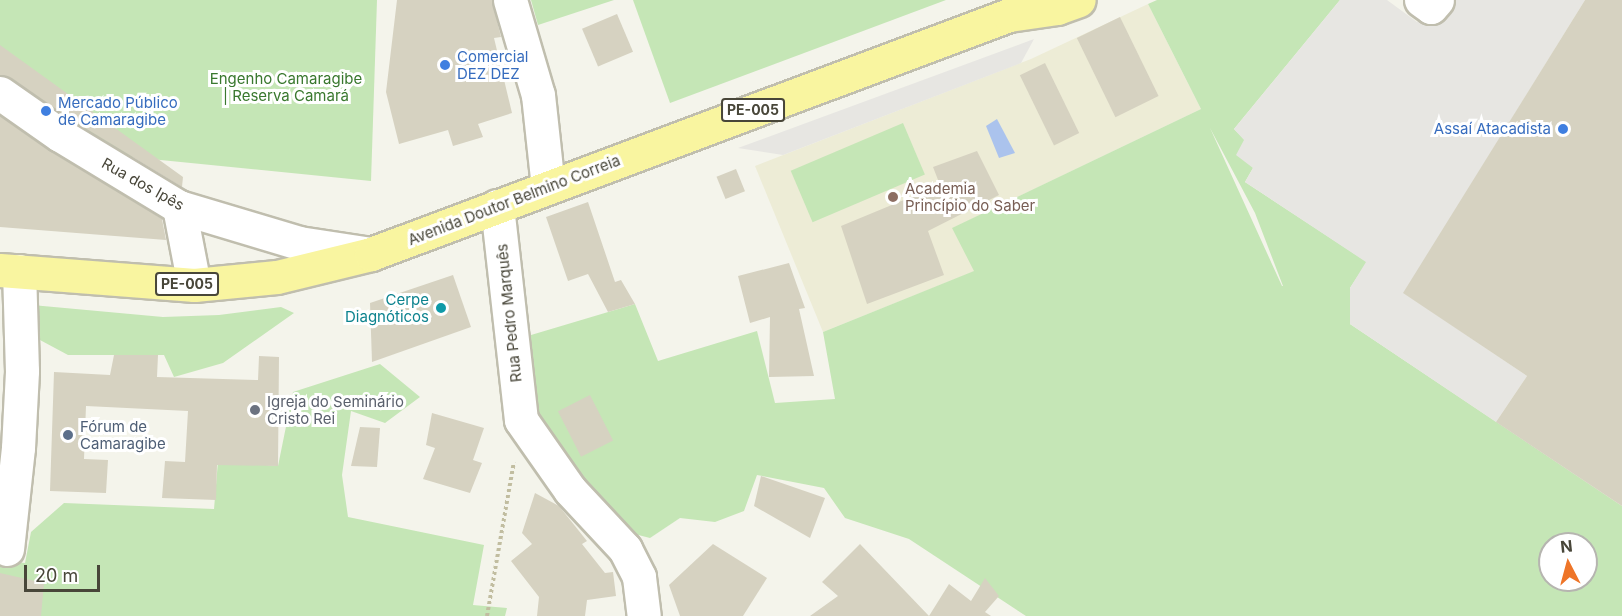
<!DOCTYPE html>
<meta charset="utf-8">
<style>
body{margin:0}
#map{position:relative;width:1622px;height:616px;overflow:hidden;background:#f4f4eb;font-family:Inter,sans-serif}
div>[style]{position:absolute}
.education>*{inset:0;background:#edecd6}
.green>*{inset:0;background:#c5e6b6;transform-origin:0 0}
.parking>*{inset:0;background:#e7e6e2}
.water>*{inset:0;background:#abc3ed}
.building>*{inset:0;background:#d6d2c1;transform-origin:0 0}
.path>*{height:4px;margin-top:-2px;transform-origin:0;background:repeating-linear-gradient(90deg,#c1bda0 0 3px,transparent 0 6px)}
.roads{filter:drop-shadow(2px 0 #c0beae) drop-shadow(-2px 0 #c0beae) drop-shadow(0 2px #c0beae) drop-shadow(0 -2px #c0beae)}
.minor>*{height:33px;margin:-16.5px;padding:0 16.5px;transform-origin:16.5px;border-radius:16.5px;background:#fff}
.major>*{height:33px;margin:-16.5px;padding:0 16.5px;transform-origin:16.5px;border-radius:16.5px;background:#f9f5a0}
.dots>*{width:16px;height:16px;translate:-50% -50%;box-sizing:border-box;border:3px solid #fff;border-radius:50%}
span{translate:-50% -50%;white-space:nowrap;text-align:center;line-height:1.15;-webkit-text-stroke:6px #fff;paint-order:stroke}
.shield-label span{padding:2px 4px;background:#fff;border:2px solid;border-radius:4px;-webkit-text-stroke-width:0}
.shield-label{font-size:14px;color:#484639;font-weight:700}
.shop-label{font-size:15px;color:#366cbe}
.left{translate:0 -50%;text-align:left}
.right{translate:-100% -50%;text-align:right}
.park-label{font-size:15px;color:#39782e}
.street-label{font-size:15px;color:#484639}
.education-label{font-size:15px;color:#785e54}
.culture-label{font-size:15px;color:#0d838f}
.worship-label{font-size:15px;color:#5b616d}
.service-label{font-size:15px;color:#4e5e75}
.north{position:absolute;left:1538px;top:532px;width:60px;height:60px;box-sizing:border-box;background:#fff;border:2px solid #b6b5b0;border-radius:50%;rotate:354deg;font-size:16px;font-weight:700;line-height:24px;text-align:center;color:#484639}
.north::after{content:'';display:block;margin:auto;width:21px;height:27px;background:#ee7528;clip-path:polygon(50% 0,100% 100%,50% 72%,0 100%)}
.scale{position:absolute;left:24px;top:565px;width:76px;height:27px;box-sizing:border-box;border:3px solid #484639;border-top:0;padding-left:8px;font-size:18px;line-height:21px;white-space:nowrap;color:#484639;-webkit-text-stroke:4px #fff;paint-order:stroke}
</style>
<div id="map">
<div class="education">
<div style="clip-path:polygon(1148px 4px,1201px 109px,953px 228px,975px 271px,823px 332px,755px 166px,1031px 59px)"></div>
</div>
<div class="green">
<div style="clip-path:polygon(0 0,377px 0,371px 181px,0 144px)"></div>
<div style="clip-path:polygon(531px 0,614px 0,538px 25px)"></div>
<div style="clip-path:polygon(633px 0,946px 0,670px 103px)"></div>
<div style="clip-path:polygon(evenodd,1157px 0,1340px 0,1234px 129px,1245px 140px,1253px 168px,1245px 182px,1367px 262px,1350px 288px,1350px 324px,1622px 506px,1622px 616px,1026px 616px,909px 539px,845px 518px,824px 488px,757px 475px,744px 511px,715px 522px,680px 518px,650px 538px,619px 530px,521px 420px,521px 338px,635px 304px,658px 361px,757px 331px,775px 403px,835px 399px,823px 332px,974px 271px,952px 228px,1201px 109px,1148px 4px,1157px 0,1210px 128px,1255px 213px,1283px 286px,1282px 286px,1210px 128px,1157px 0,1550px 544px,1586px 544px,1586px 580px,1550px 580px,1550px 544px)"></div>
<div style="left:903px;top:123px;width:56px;height:122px;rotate:67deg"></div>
<div style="clip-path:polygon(32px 305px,163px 317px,219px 315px,281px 307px,294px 313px,223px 363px,174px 377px,164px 355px,68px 355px,40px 340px)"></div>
<div style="clip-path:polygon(380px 364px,420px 397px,385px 423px,351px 411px,342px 475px,348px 517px,484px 545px,473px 605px,507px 608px,505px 616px,0 616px,0 560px,25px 563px,31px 532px,64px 503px,214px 509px,218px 461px,278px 466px,293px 392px)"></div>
</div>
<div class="parking">
<div style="clip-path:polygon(1340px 0,1387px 0,1417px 22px,1437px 0,1585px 0,1404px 293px,1527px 376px,1496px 422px,1350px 324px,1350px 288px,1366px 262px,1245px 182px,1253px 168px,1236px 155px,1244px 140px,1234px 129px)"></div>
<div style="clip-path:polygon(1034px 39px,1021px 63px,783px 155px,738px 148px)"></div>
</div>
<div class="water">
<div style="clip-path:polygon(997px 119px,1015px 153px,999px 158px,986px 126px)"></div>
</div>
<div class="building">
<div style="clip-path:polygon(397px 0,492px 0,501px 37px,494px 38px,512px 113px,478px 124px,483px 137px,453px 146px,448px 130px,399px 144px,386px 92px)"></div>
<div style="clip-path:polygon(1585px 0,1622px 0,1622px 506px,1496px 422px,1527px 376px,1403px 293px)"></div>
<div style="left:617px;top:14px;width:41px;height:38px;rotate:67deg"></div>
<div style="left:1120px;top:17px;width:88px;height:48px;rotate:64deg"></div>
<div style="clip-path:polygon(0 45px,183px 177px,182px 187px,70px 119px,11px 78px,0 75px)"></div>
<div style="left:1045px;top:63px;width:78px;height:28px;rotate:64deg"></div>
<div style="clip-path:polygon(0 116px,162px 219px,166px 240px,0 227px)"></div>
<div style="clip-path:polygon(977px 151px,999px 195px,928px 231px,944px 275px,867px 304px,841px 226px,940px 185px,933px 167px)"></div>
<div style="left:736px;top:169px;width:24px;height:21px;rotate:68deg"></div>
<div style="clip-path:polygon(588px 202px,615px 282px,621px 280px,635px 304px,608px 312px,588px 274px,568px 281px,546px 217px)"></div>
<div style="clip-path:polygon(789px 263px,805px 308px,799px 309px,814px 376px,769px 377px,770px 317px,750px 323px,738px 276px)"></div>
<div style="clip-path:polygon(453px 275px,471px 327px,372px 362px,370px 303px)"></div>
<div style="clip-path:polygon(114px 355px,158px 355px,157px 377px,258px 380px,259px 356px,279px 357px,278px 466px,217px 465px,216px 500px,162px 498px,165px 461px,185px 462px,188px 411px,86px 406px,84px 459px,108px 460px,106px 493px,50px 491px,54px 372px,110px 375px)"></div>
<div style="left:590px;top:395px;width:51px;height:36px;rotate:63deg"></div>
<div style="clip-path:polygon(432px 413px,484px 428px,473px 460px,482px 463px,470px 493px,423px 479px,435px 448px,426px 445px)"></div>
<div style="clip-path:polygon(360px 427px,380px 428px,377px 467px,351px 466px)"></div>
<div style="clip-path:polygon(761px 476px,825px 498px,810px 538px,754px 506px)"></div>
<div style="clip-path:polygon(535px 493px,559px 506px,587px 541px,582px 544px,605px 573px,613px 572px,616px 596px,587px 600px,585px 616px,537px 616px,539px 597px,511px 561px,532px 544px,522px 533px)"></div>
<div style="clip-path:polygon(713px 544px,767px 578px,743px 616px,680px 616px,669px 585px)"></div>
<div style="clip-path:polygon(860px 544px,929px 616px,949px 584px,971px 601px,985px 578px,999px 596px,985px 612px,991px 616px,810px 616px,838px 596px,822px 582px)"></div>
<div style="clip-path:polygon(0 573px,44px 583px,41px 616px,0 616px)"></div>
</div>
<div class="path">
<div style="left:487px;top:616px;width:156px;rotate:-80.1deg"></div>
</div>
<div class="roads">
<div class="minor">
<div style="left:510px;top:0;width:99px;rotate:73.6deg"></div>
<div style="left:538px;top:95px;width:93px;rotate:83.8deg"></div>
<div style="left:1421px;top:0;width:12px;rotate:35deg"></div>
<div style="left:1431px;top:7px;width:9px;rotate:-49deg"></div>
<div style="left:0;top:93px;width:73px;rotate:35deg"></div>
<div style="left:60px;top:135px;width:139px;rotate:31.2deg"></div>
<div style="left:179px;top:207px;width:125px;rotate:16.7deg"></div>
<div style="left:299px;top:243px;width:73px;rotate:8.7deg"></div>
<div style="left:497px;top:206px;width:215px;rotate:83.6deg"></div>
<div style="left:521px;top:420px;width:85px;rotate:55deg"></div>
<div style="left:570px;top:490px;width:81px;rotate:47deg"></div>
<div style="left:625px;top:549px;width:31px;rotate:63deg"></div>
<div style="left:639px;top:577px;width:39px;rotate:83deg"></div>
<div style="left:179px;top:207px;width:79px;rotate:79.1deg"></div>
<div style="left:7px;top:549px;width:102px;rotate:-83.8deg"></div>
<div style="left:18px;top:448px;width:77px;rotate:-87deg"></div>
<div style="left:22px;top:371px;width:100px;rotate:-91.7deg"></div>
</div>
<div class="major">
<div style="left:0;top:270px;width:195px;rotate:4.4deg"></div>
<div style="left:194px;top:285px;width:83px;rotate:-5.5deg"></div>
<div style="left:277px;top:277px;width:97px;rotate:-13.7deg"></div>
<div style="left:371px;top:254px;width:681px;rotate:-20.54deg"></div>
<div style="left:1009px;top:15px;width:49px;rotate:-8.3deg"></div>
<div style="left:1057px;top:8px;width:23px;rotate:-20deg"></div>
</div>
</div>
<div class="dots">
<div style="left:445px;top:65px;background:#3f7fe0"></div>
<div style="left:46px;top:111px;background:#3f7fe0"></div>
<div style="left:1563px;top:129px;background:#3f7fe0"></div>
<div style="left:893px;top:197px;background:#8d6e63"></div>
<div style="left:441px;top:308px;background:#0f9aa8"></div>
<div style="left:255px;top:410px;background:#6b7280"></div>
<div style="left:68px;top:435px;background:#5c6f8a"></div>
</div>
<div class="shield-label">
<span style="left:753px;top:110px">PE-005</span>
<span style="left:187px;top:284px">PE-005</span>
</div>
<div class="shop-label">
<span class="left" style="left:457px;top:65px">Comercial<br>DEZ DEZ</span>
<span class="left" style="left:58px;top:111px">Mercado Público<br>de Camaragibe</span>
<span class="right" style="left:1551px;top:129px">Assaí Atacadista</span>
</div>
<div class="park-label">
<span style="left:286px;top:87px">Engenho Camaragibe<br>| Reserva Camará</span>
</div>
<div class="street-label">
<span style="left:143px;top:184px;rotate:29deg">Rua dos Ipês</span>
<span style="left:514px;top:200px;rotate:-21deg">Avenida Doutor Belmino Correia</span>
<span style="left:509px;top:313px;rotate:-96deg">Rua Pedro Marquês</span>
</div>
<div class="education-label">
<span class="left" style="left:905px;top:197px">Academia<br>Princípio do Saber</span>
</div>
<div class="culture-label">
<span class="right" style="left:429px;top:308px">Cerpe<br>Diagnóticos</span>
</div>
<div class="worship-label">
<span class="left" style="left:267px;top:410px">Igreja do Seminário<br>Cristo Rei</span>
</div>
<div class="service-label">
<span class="left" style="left:80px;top:435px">Fórum de<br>Camaragibe</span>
</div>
<div class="north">N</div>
<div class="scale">20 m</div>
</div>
